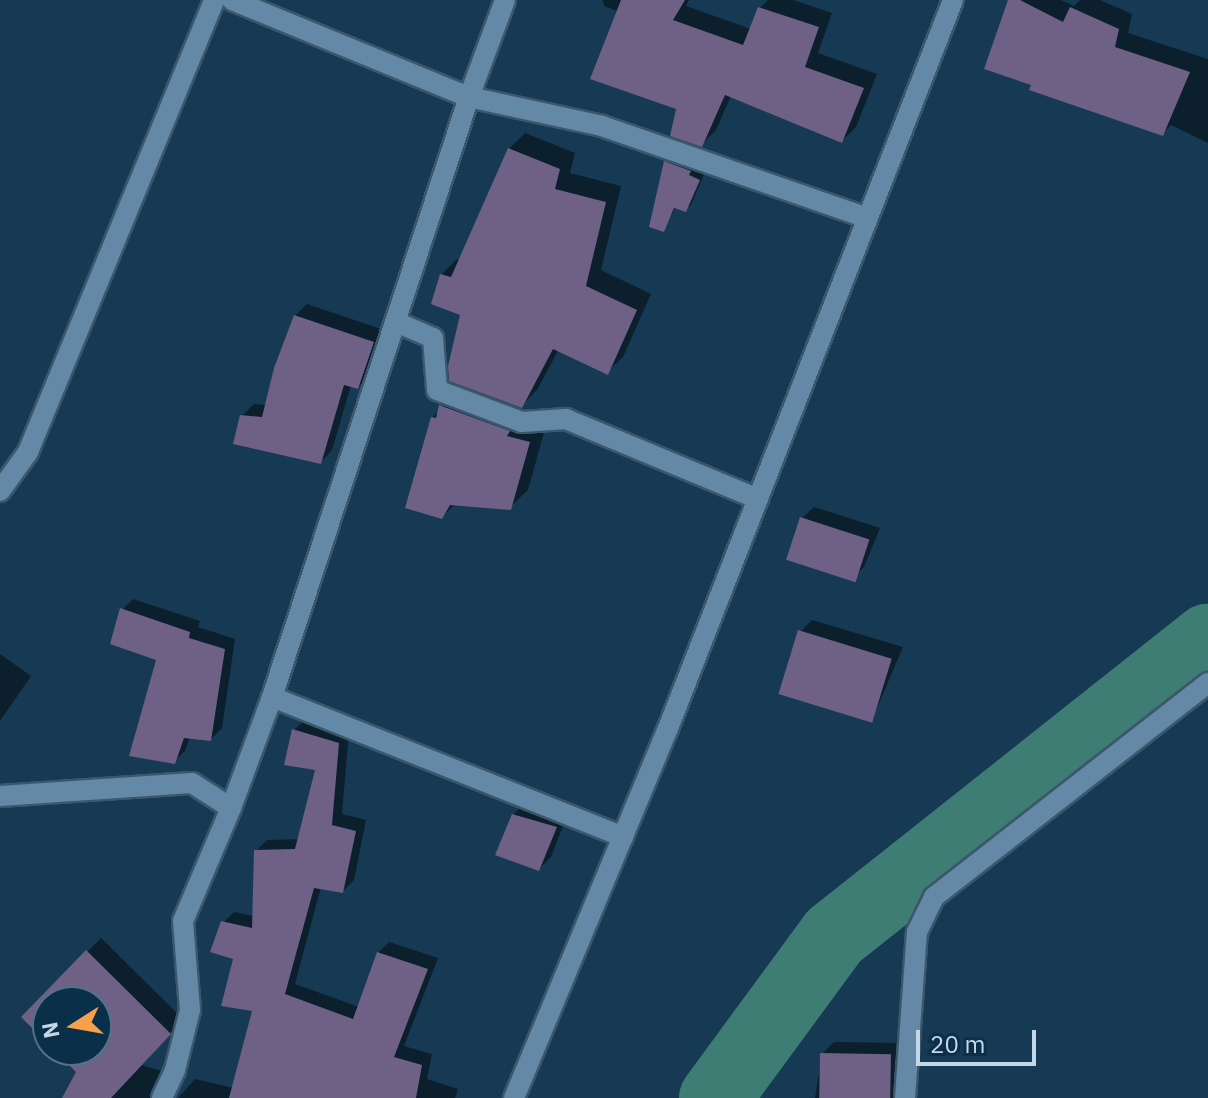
<!DOCTYPE html>
<style>
body{margin:0}
#map{position:relative;width:1208px;height:1098px;overflow:hidden;background:#163a53;font-family:"IBM Plex Sans",sans-serif}
div>[style]{position:absolute}
.shadow>*{inset:0;background:#0007}
.river>*{height:72px;margin:-36px;padding:0 36px;transform-origin:36px;border-radius:36px;background:#3e7d73}
.building>*{inset:0;background:#6f6086;transform-origin:0 0}
.roads{filter:drop-shadow(2px 0 #3b576c) drop-shadow(-2px 0 #3b576c) drop-shadow(0 2px #3b576c) drop-shadow(0 -2px #3b576c)}
.street>*{height:20px;margin:-10px;padding:0 10px;transform-origin:10px;border-radius:10px;background:#6489a6}
span{translate:-50% -50%;white-space:nowrap;text-align:center;line-height:1.15;-webkit-text-stroke:8px #0a2f48;paint-order:stroke}
.north{position:absolute;left:32px;top:986px;width:80px;height:80px;box-sizing:border-box;background:#0a2f48;border:2px solid #547288;border-radius:50%;rotate:259deg;font-size:22px;font-weight:700;line-height:32px;text-align:center;color:#c4d7e7}
.north::after{content:'';display:block;margin:auto;width:28px;height:36px;background:#f8a14b;clip-path:polygon(50% 0,100% 100%,50% 72%,0 100%)}
.scale{position:absolute;left:916px;top:1030px;width:120px;height:36px;box-sizing:border-box;border:4px solid #c4d7e7;border-top:0;padding-left:10px;font-size:24px;line-height:28px;white-space:nowrap;color:#c4d7e7;-webkit-text-stroke:6px #0a2f48;paint-order:stroke}
</style>
<div id="map">
<div class="shadow">
<div style="clip-path:polygon(603px 0,689px 0,686px 6px,751px 29px,760px 8px,768px 0,793px 0,832px 13px,818px 53px,877px 74px,856px 127px,842px 141px,731px 96px,716px 130px,701px 145px,619px 12px,604px 6px)"></div>
<div style="clip-path:polygon(1010px 0,1061px 0,1074px 6px,1080px 0,1100px 0,1132px 14px,1128px 33px,1208px 59px,1208px 143px,1171px 125px,1163px 133px,1034px 84px)"></div>
<div style="clip-path:polygon(525px 133px,575px 153px,570px 173px,621px 186px,601px 270px,651px 294px,623px 357px,607px 372px,559px 349px,537px 390px,521px 406px,441px 275px,457px 259px,461px 260px,509px 149px)"></div>
<div style="clip-path:polygon(671px 157px,695px 165px,693px 169px,704px 174px,691px 205px,685px 210px,676px 207px,663px 230px,666px 162px)"></div>
<div style="clip-path:polygon(307px 304px,384px 330px,370px 375px,358px 387px,351px 385px,332px 450px,321px 462px,242px 416px,254px 404px,267px 405px,295px 316px)"></div>
<div style="clip-path:polygon(458px 389px,546px 425px,528px 490px,510px 507px,456px 503px,442px 517px,432px 418px)"></div>
<div style="clip-path:polygon(814px 507px,880px 528px,864px 567px,852px 579px,802px 518px)"></div>
<div style="clip-path:polygon(133px 599px,200px 621px,198px 627px,235px 639px,222px 728px,211px 739px,190px 737px,185px 751px,174px 761px,159px 659px,122px 610px)"></div>
<div style="clip-path:polygon(812px 620px,903px 647px,877px 708px,865px 720px,800px 632px)"></div>
<div style="clip-path:polygon(0 654px,31px 676px,0 721px)"></div>
<div style="clip-path:polygon(305px 720px,349px 732px,342px 814px,366px 820px,354px 880px,343px 891px,321px 887px,295px 984px,359px 1007px,378px 953px,389px 942px,438px 958px,404px 1046px,432px 1054px,427px 1079px,458px 1089px,455px 1098px,178px 1098px,195px 1079px,234px 1088px,255px 1010px,223px 923px,234px 912px,254px 916px,256px 851px,267px 840px,300px 839px,317px 768px,294px 730px)"></div>
<div style="clip-path:polygon(525px 803px,567px 816px,551px 857px,539px 869px,513px 815px)"></div>
<div style="clip-path:polygon(101px 938px,183px 1019px,141px 1065px,166px 1072px,165px 1093px,177px 1098px,64px 1098px,79px 1072px,57px 1050px,96px 1050px,96px 1002px,48px 1002px,48px 1041px,23px 1017px)"></div>
<div style="clip-path:polygon(834px 1042px,902px 1043px,901px 1098px,815px 1098px,822px 1054px)"></div>
</div>
<div class="river">
<div style="left:715px;top:1098px;width:201px;rotate:-53.7deg"></div>
<div style="left:834px;top:936px;width:477px;rotate:-38.4deg"></div>
</div>
<div class="building">
<div style="clip-path:polygon(621px 0,685px 0,673px 20px,743px 45px,758px 7px,819px 27px,805px 67px,864px 88px,842px 143px,725px 95px,702px 147px,670px 136px,676px 109px,590px 79px)"></div>
<div style="clip-path:polygon(1008px 0,1020px 0,1063px 22px,1070px 7px,1119px 29px,1115px 47px,1190px 72px,1163px 136px,1029px 90px,1031px 85px,984px 69px)"></div>
<div style="clip-path:polygon(508px 148px,560px 169px,555px 189px,606px 202px,586px 286px,637px 310px,608px 375px,553px 349px,522px 408px,449px 381px,448px 366px,460px 315px,431px 304px,440px 274px,451px 277px)"></div>
<div style="clip-path:polygon(664px 161px,691px 171px,689px 175px,700px 180px,686px 212px,674px 208px,664px 232px,649px 227px)"></div>
<div style="clip-path:polygon(294px 315px,374px 342px,358px 389px,344px 385px,321px 464px,233px 444px,240px 415px,262px 417px,274px 368px)"></div>
<div style="clip-path:polygon(439px 405px,510px 431px,507px 436px,530px 442px,511px 510px,450px 505px,442px 519px,405px 508px,431px 417px,436px 418px)"></div>
<div style="left:800px;top:517px;width:73px;height:45px;rotate:18deg"></div>
<div style="clip-path:polygon(120px 608px,190px 632px,189px 638px,225px 649px,211px 741px,184px 738px,175px 764px,129px 756px,156px 660px,110px 644px)"></div>
<div style="left:798px;top:630px;width:98px;height:67px;rotate:17deg"></div>
<div style="clip-path:polygon(292px 729px,339px 743px,332px 825px,356px 831px,343px 893px,314px 888px,285px 994px,353px 1019px,377px 952px,428px 969px,394px 1057px,422px 1065px,416px 1098px,229px 1098px,252px 1011px,221px 1006px,233px 959px,210px 952px,221px 921px,252px 928px,254px 850px,295px 849px,315px 770px,284px 765px)"></div>
<div style="clip-path:polygon(512px 814px,557px 827px,539px 871px,495px 855px)"></div>
<div style="clip-path:polygon(86px 950px,171px 1034px,111px 1098px,62px 1098px,76px 1072px,54px 1050px,96px 1050px,96px 1002px,48px 1002px,48px 1044px,21px 1017px)"></div>
<div style="left:820px;top:1053px;width:71px;height:46px;rotate:1deg"></div>
</div>
<div class="roads">
<div class="street">
<div style="left:232px;top:0;width:256px;rotate:22.3deg"></div>
<div style="left:469px;top:97px;width:136px;rotate:12.3deg"></div>
<div style="left:602px;top:126px;width:281px;rotate:19.1deg"></div>
<div style="left:396px;top:322px;width:40px;rotate:23.4deg"></div>
<div style="left:433px;top:338px;width:52px;rotate:85.6deg"></div>
<div style="left:437px;top:390px;width:91px;rotate:20.6deg"></div>
<div style="left:522px;top:422px;width:44px;rotate:-3.9deg"></div>
<div style="left:566px;top:419px;width:208px;rotate:22.6deg"></div>
<div style="left:0;top:491px;width:48px;rotate:-54.3deg"></div>
<div style="left:28px;top:452px;width:489px;rotate:-67.6deg"></div>
<div style="left:272px;top:697px;width:378px;rotate:21.7deg"></div>
<div style="left:0;top:796px;width:192px;rotate:-3.9deg"></div>
<div style="left:192px;top:783px;width:46px;rotate:32.7deg"></div>
<div style="left:162px;top:1098px;width:31px;rotate:-65deg"></div>
<div style="left:175px;top:1070px;width:62px;rotate:-76deg"></div>
<div style="left:190px;top:1010px;width:89px;rotate:-94.5deg"></div>
<div style="left:183px;top:921px;width:123px;rotate:-67deg"></div>
<div style="left:231px;top:808px;width:118px;rotate:-69.7deg"></div>
<div style="left:272px;top:697px;width:632px;rotate:-71.82deg"></div>
<div style="left:469px;top:97px;width:103px;rotate:-69.6deg"></div>
<div style="left:514px;top:1098px;width:398px;rotate:-67.4deg"></div>
<div style="left:667px;top:731px;width:785px;rotate:-68.63deg"></div>
<div style="left:905px;top:1098px;width:166px;rotate:-85.9deg"></div>
<div style="left:917px;top:932px;width:39px;rotate:-64deg"></div>
<div style="left:934px;top:897px;width:348px;rotate:-38deg"></div>
</div>
</div>
<div class="north">N</div>
<div class="scale">20 m</div>
</div>
